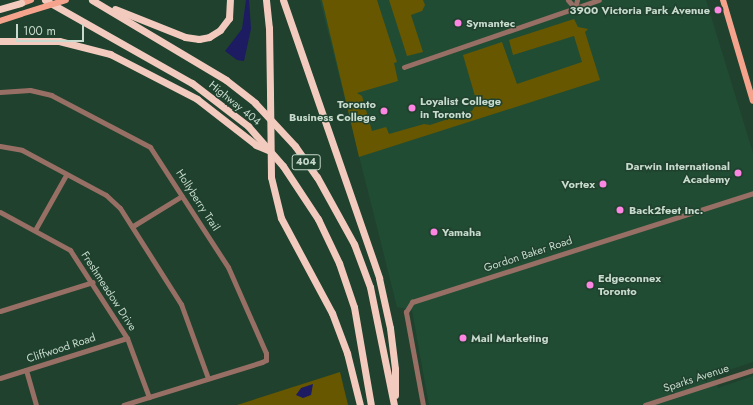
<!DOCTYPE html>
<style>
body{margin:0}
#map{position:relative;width:753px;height:405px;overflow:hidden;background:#1f412d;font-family:Jost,sans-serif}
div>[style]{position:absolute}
.built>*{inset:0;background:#214c34}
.green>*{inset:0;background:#675700}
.water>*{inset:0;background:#1d1b62}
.minor>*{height:5px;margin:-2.5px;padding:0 2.5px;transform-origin:2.5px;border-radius:2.5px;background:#986f64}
.major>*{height:6px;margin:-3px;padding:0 3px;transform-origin:3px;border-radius:3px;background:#f5a38c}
.highway>*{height:7px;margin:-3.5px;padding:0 3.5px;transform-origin:3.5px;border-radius:3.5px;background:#f2cabe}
.major-bridge>*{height:6px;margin:-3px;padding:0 3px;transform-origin:3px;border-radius:3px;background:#f5a38c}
.highway-bridge>*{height:7px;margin:-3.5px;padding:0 3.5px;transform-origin:3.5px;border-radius:3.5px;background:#f2cabe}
.dots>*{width:11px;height:11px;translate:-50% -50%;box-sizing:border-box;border:2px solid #1f412d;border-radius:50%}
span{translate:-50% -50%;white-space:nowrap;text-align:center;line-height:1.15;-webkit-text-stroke:3px #1f412d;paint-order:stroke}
.shield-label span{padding:1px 3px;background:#1f412d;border:1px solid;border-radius:3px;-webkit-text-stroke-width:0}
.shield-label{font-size:10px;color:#c7dacd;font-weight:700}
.poi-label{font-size:11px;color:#c7dacd;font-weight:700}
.right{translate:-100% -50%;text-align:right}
.left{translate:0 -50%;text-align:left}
.street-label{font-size:11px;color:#c7dacd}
.scale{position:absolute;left:16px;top:24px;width:68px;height:18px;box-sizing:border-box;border:2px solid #c7dacd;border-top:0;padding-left:5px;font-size:12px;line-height:14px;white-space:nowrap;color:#c7dacd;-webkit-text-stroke:3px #1f412d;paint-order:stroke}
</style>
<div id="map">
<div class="built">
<div style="clip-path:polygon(320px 0,706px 0,753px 153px,753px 362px,714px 375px,718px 388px,753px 376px,753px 405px,429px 405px,412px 310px,397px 307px)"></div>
</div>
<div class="green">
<div style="clip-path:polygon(322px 0,377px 0,397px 62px,394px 63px,398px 81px,357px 93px,362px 96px,372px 131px,386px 127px,389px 134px,424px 124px,430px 125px,472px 111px,477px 103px,463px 55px,502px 42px,517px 84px,582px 62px,574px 36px,513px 55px,509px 40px,574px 19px,578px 27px,588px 29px,585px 32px,600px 80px,359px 157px)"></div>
<div style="clip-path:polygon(389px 0,423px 0,425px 5px,422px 11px,411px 15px,423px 52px,407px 56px)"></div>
<div style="clip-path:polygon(340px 372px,348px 405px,237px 405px)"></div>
</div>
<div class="water">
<div style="clip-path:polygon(246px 0,249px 0,251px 29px,244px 61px,237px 60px,225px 51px,242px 29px)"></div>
<div style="clip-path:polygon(313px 384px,311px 395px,303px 398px,296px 395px,301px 388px)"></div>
</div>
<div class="minor">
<div style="left:568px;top:0;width:11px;rotate:49deg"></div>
<div style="left:575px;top:8px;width:8px;rotate:-76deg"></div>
<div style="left:404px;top:67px;width:206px;rotate:-19deg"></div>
<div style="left:0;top:92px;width:30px;rotate:-4deg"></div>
<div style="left:30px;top:90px;width:22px;rotate:13deg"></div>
<div style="left:51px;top:95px;width:112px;rotate:27.7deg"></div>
<div style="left:150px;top:147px;width:143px;rotate:57deg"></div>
<div style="left:228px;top:267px;width:94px;rotate:66.2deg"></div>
<div style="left:266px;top:353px;width:7px;rotate:90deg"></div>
<div style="left:266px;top:360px;width:4px;rotate:153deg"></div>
<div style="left:262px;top:362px;width:145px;rotate:162.8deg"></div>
<div style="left:0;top:146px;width:22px;rotate:10deg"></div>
<div style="left:22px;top:150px;width:95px;rotate:28.2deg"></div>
<div style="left:106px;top:195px;width:19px;rotate:43deg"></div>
<div style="left:120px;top:208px;width:114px;rotate:57.6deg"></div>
<div style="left:181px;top:304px;width:79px;rotate:70deg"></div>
<div style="left:0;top:212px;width:80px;rotate:28.5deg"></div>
<div style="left:70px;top:250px;width:105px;rotate:57.1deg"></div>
<div style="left:127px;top:338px;width:63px;rotate:69.6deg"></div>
<div style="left:133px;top:226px;width:57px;rotate:-31.5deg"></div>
<div style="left:35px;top:230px;width:63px;rotate:-60.6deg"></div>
<div style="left:0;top:311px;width:97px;rotate:-17.3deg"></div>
<div style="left:26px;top:370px;width:36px;rotate:74deg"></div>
<div style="left:0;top:378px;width:133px;rotate:-17.5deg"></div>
<div style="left:423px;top:405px;width:95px;rotate:-100.4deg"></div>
<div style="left:406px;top:312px;width:12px;rotate:-59deg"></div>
<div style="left:412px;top:302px;width:358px;rotate:-17.7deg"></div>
<div style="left:645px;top:405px;width:114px;rotate:-18deg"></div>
</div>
<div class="major">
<div style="left:723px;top:0;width:105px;rotate:73.5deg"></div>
<div style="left:17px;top:5px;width:15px;rotate:-20deg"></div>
<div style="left:0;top:21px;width:22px;rotate:-18deg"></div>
</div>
<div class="highway">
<div style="left:45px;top:0;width:169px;rotate:29.5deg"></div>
<div style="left:192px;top:83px;width:71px;rotate:37.5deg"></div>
<div style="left:248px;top:126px;width:53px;rotate:48.8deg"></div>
<div style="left:283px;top:166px;width:64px;rotate:56.6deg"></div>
<div style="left:318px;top:219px;width:49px;rotate:64.5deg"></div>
<div style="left:339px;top:263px;width:46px;rotate:71.2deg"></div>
<div style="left:354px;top:307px;width:99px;rotate:80.2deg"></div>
<div style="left:92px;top:0;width:156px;rotate:30.8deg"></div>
<div style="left:226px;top:80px;width:37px;rotate:38deg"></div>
<div style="left:255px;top:103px;width:59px;rotate:47.1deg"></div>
<div style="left:295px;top:146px;width:38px;rotate:55deg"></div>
<div style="left:317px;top:177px;width:77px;rotate:61.1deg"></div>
<div style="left:354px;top:244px;width:46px;rotate:69.6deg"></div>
<div style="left:370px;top:287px;width:120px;rotate:78.5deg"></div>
<div style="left:266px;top:0;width:28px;rotate:84deg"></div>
<div style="left:269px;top:28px;width:66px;rotate:89.1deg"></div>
<div style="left:283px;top:0;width:294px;rotate:70.9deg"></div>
<div style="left:379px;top:278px;width:51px;rotate:77.6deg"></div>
<div style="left:390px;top:328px;width:41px;rotate:83deg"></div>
<div style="left:395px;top:369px;width:26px;rotate:90deg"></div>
<div style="left:0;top:9px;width:22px;rotate:-16deg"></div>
<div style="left:115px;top:9px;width:75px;rotate:21.8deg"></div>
<div style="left:185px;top:37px;width:14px;rotate:8deg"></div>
<div style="left:199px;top:39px;width:10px;rotate:-11deg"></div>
<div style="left:209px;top:37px;width:13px;rotate:-32deg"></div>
<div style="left:220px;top:30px;width:15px;rotate:-53deg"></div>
<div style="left:229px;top:18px;width:18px;rotate:-87deg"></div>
<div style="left:0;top:41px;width:59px"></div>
<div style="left:59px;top:41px;width:53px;rotate:14.3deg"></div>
<div style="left:110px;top:54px;width:98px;rotate:27.3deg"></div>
<div style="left:197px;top:99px;width:75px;rotate:37.9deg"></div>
<div style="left:256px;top:145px;width:13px;rotate:23deg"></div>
<div style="left:271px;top:177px;width:42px;rotate:76.3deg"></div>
<div style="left:281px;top:218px;width:108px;rotate:61.8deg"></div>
<div style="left:332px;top:313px;width:43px;rotate:69.4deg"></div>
<div style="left:347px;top:353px;width:54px;rotate:76deg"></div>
</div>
<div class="major-bridge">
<div style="left:21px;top:14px;width:47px;rotate:-17.3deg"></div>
</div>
<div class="highway-bridge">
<div style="left:270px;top:94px;width:83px;rotate:89.3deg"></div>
</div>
<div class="dots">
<div style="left:718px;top:10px;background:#fd86e2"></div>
<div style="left:458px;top:23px;background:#fd86e2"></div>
<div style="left:412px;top:108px;background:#fd86e2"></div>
<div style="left:384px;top:111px;background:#fd86e2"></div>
<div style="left:738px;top:173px;background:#fd86e2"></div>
<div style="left:603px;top:184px;background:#fd86e2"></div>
<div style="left:620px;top:210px;background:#fd86e2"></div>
<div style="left:434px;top:232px;background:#fd86e2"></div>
<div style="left:590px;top:285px;background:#fd86e2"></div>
<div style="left:463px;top:338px;background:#fd86e2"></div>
</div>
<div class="shield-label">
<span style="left:306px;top:162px">404</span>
</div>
<div class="poi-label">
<span class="right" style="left:710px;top:10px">3900 Victoria Park Avenue</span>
<span class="left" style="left:466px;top:23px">Symantec</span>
<span class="left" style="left:420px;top:108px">Loyalist College<br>in Toronto</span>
<span class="right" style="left:376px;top:111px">Toronto<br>Business College</span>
<span class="right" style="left:730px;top:173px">Darwin International<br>Academy</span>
<span class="right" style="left:595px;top:184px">Vortex</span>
<span class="left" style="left:629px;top:210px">Back2feet Inc.</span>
<span class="left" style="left:442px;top:232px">Yamaha</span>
<span class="left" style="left:598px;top:285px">Edgeconnex<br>Toronto</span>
<span class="left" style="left:471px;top:338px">Mail Marketing</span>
</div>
<div class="street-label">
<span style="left:235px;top:103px;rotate:39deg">Highway 404</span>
<span style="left:198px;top:200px;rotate:57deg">Hollyberry Trail</span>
<span style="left:528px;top:254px;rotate:-18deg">Gordon Baker Road</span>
<span style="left:109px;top:291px;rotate:57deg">Freshmeadow Drive</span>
<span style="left:61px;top:348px;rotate:-18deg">Cliffwood Road</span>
<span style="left:696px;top:378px;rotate:-18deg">Sparks Avenue</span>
</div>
<div class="scale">100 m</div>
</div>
